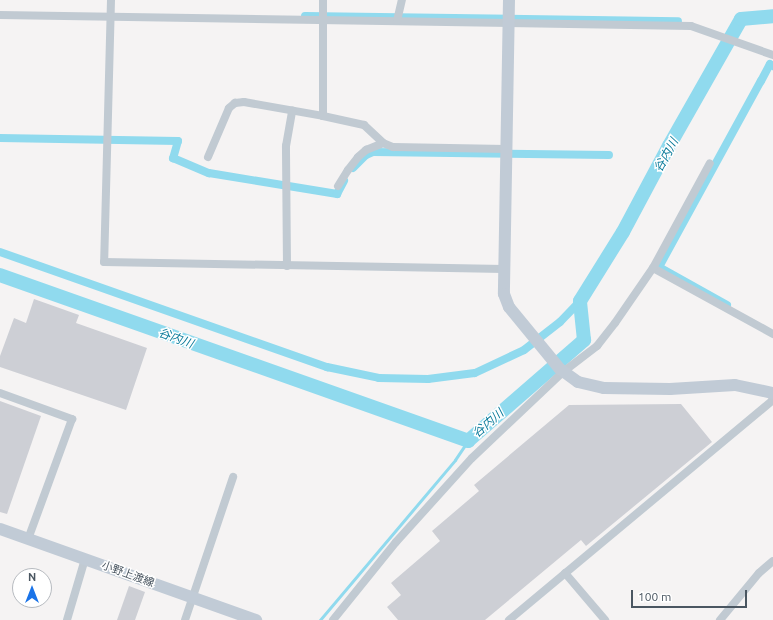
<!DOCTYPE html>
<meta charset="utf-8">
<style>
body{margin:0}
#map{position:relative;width:773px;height:620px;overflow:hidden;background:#f5f3f3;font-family:Ubuntu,"Noto Sans JP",sans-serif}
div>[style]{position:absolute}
.stream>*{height:2.5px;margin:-1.25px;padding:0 1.25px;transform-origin:1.25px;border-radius:1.25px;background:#90daee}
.canal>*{height:8px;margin:-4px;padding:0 4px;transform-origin:4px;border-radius:4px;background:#90daee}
.river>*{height:14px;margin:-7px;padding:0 7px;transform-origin:7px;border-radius:7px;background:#90daee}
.building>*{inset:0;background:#cdcfd5}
.street>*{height:8px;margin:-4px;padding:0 4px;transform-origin:4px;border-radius:4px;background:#c1cad2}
.secondary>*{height:12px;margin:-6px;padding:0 6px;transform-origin:6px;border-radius:6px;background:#c1cbd6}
span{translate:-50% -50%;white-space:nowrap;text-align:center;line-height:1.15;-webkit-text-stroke:3px #fff;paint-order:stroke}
.street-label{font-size:11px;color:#4a5661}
.water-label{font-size:12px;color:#0c7c9b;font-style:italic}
.north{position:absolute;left:12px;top:568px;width:40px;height:40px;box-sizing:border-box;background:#fff;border:1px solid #b7bbc0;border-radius:50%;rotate:0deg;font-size:11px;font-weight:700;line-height:16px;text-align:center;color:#4a5661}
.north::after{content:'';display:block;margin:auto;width:14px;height:18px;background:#1a73e8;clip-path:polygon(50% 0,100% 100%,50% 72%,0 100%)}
.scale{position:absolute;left:631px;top:590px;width:116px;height:18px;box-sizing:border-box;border:2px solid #4a5661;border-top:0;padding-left:5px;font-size:12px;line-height:14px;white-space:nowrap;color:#4a5661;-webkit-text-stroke:3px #fff;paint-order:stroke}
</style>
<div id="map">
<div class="stream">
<div style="left:320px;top:620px;width:209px;rotate:-49.8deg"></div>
<div style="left:455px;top:460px;width:23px;rotate:-56deg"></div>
</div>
<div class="canal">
<div style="left:305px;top:16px;width:373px;rotate:0.8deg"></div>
<div style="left:0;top:138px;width:178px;rotate:1deg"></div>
<div style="left:178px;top:141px;width:18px;rotate:106deg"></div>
<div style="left:173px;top:158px;width:39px;rotate:23deg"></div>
<div style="left:209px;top:173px;width:130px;rotate:9.3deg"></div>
<div style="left:337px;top:194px;width:15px;rotate:-62deg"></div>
<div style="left:353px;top:168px;width:18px;rotate:-45deg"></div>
<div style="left:366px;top:155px;width:8px;rotate:-23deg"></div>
<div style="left:373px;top:152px;width:236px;rotate:0.7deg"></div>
<div style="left:0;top:252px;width:347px;rotate:19.4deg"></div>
<div style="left:327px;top:367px;width:53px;rotate:11.9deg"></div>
<div style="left:379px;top:378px;width:49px;rotate:1.2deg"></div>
<div style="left:428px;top:379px;width:47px;rotate:-7.3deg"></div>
<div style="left:475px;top:373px;width:54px;rotate:-25.1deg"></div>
<div style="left:524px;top:350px;width:46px;rotate:-37.9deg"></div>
<div style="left:560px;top:322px;width:29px;rotate:-46deg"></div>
<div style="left:727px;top:305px;width:78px;rotate:-150.8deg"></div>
<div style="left:659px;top:267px;width:212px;rotate:-61.3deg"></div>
<div style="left:761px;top:81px;width:19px;rotate:-62deg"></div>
<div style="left:770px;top:64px;width:4px;rotate:34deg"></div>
</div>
<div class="river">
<div style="left:0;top:275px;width:497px;rotate:19.5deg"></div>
<div style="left:468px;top:441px;width:154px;rotate:-41deg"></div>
<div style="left:584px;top:340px;width:39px;rotate:-96deg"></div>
<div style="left:580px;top:301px;width:81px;rotate:-58.1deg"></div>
<div style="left:623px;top:232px;width:98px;rotate:-61.9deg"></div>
<div style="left:669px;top:146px;width:146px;rotate:-60.4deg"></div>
<div style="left:741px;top:19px;width:32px;rotate:-5deg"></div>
</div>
<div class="building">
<div style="clip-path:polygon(34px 299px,79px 315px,76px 323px,147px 348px,126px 410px,0 367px,0 356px,14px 318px,26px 323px)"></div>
<div style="clip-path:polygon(0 401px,41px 416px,7px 514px,0 512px)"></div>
<div style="clip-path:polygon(681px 404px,712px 442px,586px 546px,581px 540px,485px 620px,398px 620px,387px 607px,401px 595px,391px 583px,440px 541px,432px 531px,479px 491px,474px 485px,569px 405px)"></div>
<div style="clip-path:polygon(129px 586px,145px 592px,135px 620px,117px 620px)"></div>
</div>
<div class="street">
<div style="left:111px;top:0;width:262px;rotate:91.5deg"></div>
<div style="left:104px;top:262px;width:400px;rotate:1deg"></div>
<div style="left:0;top:15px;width:691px;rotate:0.91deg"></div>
<div style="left:691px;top:26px;width:87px;rotate:19.5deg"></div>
<div style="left:397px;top:21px;width:22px;rotate:-77deg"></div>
<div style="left:323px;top:116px;width:116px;rotate:-90deg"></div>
<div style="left:208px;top:157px;width:53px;rotate:-66.8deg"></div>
<div style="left:229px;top:108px;width:8px;rotate:-40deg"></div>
<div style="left:235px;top:103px;width:9px;rotate:-6deg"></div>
<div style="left:244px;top:102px;width:80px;rotate:10deg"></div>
<div style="left:323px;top:116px;width:42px;rotate:12.4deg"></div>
<div style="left:364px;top:125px;width:26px;rotate:43deg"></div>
<div style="left:383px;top:143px;width:11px;rotate:22deg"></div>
<div style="left:393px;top:147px;width:113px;rotate:1deg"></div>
<div style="left:338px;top:186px;width:19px;rotate:-58deg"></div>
<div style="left:348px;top:170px;width:16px;rotate:-52deg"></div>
<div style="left:358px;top:157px;width:11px;rotate:-41deg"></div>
<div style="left:366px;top:150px;width:18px;rotate:-22deg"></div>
<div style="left:287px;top:266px;width:120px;rotate:-90.5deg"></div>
<div style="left:286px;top:146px;width:36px;rotate:-80deg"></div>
<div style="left:653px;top:268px;width:137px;rotate:28.8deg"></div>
<div style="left:0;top:393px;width:77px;rotate:19.9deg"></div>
<div style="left:72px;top:419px;width:128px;rotate:110.1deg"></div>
<div style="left:565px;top:573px;width:62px;rotate:49.6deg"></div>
<div style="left:67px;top:620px;width:64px;rotate:-73.6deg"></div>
<div style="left:185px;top:620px;width:151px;rotate:-71.4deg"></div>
<div style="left:333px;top:620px;width:100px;rotate:-51.1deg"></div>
<div style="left:396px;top:542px;width:113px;rotate:-47.9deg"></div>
<div style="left:472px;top:458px;width:125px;rotate:-43.4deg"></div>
<div style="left:563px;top:372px;width:43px;rotate:-37.4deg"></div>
<div style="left:597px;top:346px;width:29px;rotate:-52deg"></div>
<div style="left:615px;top:323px;width:67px;rotate:-55.4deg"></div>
<div style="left:653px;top:268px;width:119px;rotate:-61.5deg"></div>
<div style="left:509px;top:620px;width:342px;rotate:-39.8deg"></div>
<div style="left:772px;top:401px;width:7px;rotate:-82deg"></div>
<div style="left:720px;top:620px;width:61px;rotate:-50.3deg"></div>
<div style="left:759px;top:573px;width:18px;rotate:-41deg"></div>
</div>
<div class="secondary">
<div style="left:509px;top:0;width:294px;rotate:91deg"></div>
<div style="left:504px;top:294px;width:14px;rotate:69deg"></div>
<div style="left:509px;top:307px;width:80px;rotate:50.6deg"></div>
<div style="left:560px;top:369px;width:22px;rotate:36deg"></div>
<div style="left:578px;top:382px;width:27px;rotate:13deg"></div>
<div style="left:604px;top:388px;width:66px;rotate:0.9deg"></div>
<div style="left:670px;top:389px;width:65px;rotate:-3.5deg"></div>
<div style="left:735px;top:385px;width:39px;rotate:12deg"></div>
<div style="left:0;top:529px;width:272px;rotate:19.6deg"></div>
</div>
<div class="street-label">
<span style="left:128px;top:574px;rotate:20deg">小野上渡線</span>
</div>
<div class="water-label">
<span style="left:666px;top:155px;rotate:-61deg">谷内川</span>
<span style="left:176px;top:338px;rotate:20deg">谷内川</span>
<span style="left:488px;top:423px;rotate:-41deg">谷内川</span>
</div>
<div class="north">N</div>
<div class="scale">100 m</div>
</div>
